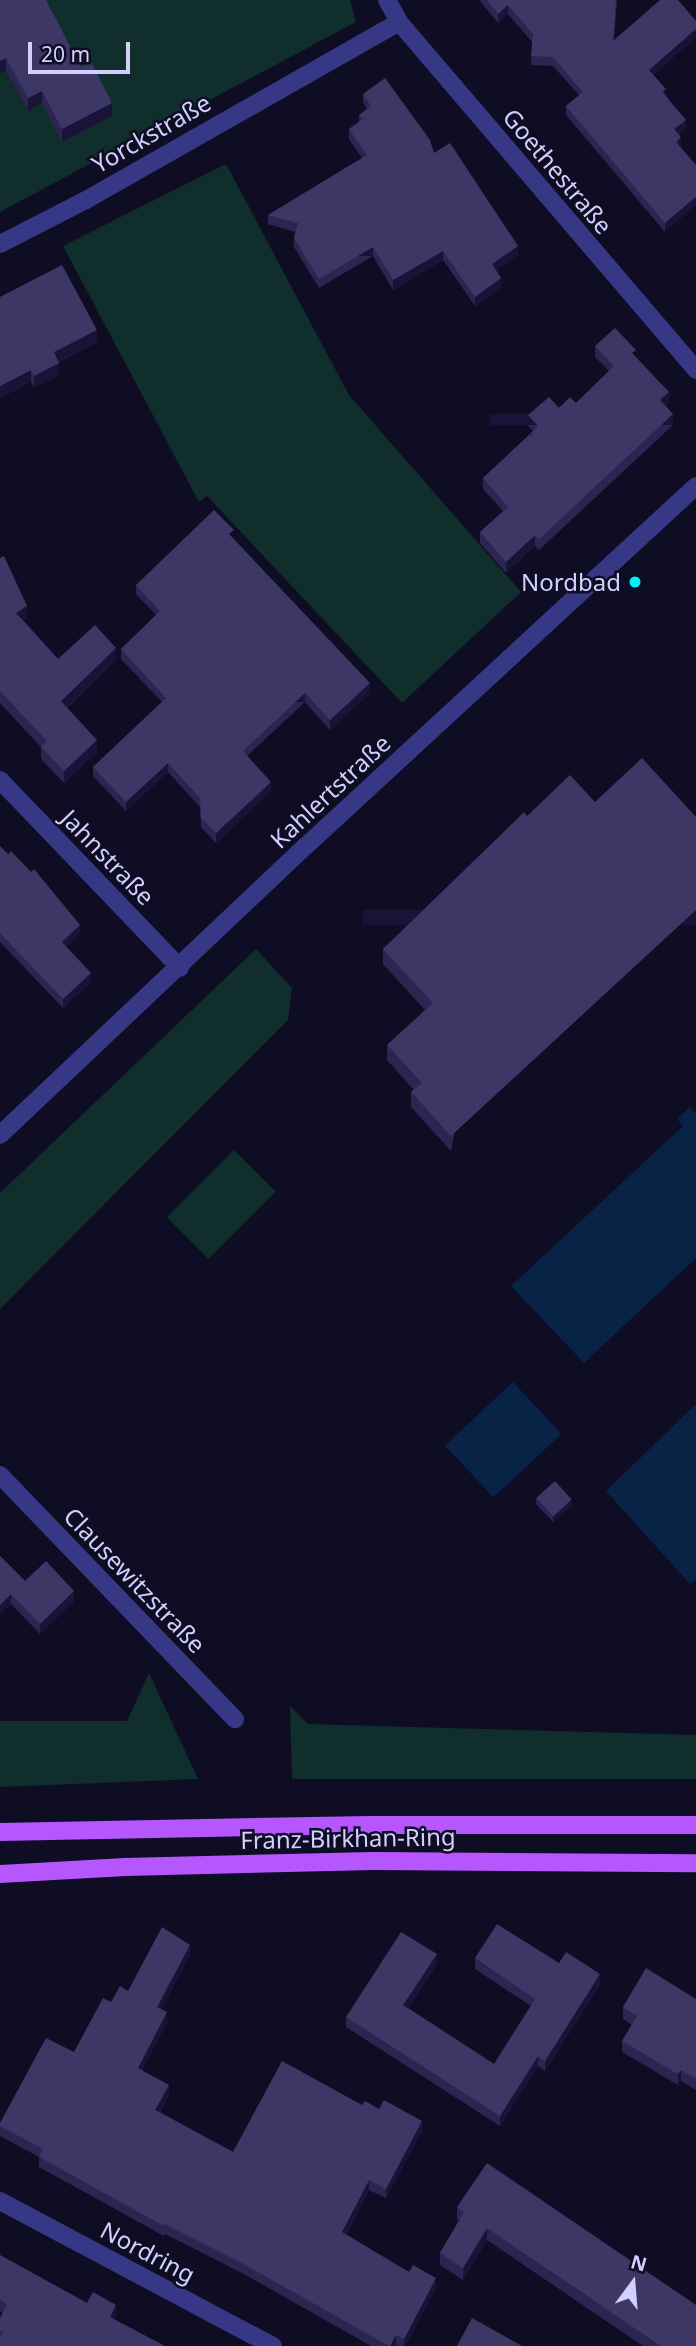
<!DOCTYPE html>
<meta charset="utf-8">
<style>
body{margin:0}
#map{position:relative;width:696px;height:2346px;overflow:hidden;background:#0f0d23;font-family:"Noto Sans",sans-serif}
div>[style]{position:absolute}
.green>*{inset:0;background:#102e2b;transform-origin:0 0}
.water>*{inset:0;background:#092346;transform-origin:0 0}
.minor>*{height:18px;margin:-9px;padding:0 9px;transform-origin:9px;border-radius:9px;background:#363785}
.primary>*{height:18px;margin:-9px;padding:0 9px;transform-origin:9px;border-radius:9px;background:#b656ff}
.wall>*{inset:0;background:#2c2552}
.shaded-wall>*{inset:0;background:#191437;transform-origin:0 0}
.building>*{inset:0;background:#3d3765;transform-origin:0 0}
.dots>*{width:19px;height:19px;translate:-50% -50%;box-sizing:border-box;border:4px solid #0f0d23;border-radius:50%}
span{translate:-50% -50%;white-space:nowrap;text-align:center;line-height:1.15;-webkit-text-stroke:5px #0f0d23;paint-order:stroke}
.street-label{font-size:24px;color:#d2cfff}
.poi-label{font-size:24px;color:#d2cfff}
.right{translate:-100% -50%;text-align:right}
.north{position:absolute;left:598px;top:2248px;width:70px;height:70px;-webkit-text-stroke:5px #0f0d23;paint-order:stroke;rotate:16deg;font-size:19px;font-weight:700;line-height:28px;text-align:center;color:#d2cfff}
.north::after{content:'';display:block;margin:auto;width:24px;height:32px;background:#d2cfff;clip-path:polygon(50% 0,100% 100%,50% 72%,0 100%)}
.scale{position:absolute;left:28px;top:42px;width:102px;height:32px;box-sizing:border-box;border:4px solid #d2cfff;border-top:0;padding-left:9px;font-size:21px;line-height:24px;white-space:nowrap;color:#d2cfff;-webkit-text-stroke:5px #0f0d23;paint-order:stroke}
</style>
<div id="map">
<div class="green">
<div style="clip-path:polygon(0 0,350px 0,356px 22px,0 212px)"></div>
<div style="clip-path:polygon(226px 164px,349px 395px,521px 592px,402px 703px,207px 496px,199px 502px,63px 246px)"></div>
<div style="clip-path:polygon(256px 949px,292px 988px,288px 1020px,0 1309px,0 1193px)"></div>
<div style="left:234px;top:1150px;width:59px;height:95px;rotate:45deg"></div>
<div style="clip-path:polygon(149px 1673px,198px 1779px,0 1787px,0 1721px,127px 1721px)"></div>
<div style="clip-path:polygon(290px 1706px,308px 1724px,696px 1735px,696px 1779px,292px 1779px)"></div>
</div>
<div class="water">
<div style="clip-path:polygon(690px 1107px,696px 1114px,696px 1258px,584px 1363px,511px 1286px,683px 1126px,677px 1119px)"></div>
<div style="left:513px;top:1382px;width:71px;height:93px;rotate:47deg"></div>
<div style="clip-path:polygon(696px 1404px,696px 1579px,690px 1584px,606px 1491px)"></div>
</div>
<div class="minor">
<div style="left:387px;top:0;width:25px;rotate:61deg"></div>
<div style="left:399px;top:22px;width:458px;rotate:49.5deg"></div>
<div style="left:0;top:244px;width:97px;rotate:-27.1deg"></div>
<div style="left:86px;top:200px;width:360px;rotate:-29.6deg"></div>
<div style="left:0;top:780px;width:260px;rotate:46.2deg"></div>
<div style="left:0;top:1135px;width:422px;rotate:-43.4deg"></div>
<div style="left:307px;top:845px;width:529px;rotate:-42.7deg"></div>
<div style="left:0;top:1475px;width:339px;rotate:46.1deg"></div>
<div style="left:0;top:2201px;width:309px;rotate:28deg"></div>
</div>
<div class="primary">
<div style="left:0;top:1832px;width:370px;rotate:-1.1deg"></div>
<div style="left:370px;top:1825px;width:326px"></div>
<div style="left:0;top:1874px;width:125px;rotate:-3.2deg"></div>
<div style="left:125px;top:1867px;width:248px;rotate:-1.4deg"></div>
<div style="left:373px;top:1861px;width:323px;rotate:0.4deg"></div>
</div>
<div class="wall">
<div style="clip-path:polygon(0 0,81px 67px,112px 116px,62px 142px,42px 103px,28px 111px,6px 70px,0 74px)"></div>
<div style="clip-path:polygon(479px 0,617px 0,614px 40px,654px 75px,686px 128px,679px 134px,681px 146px,665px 232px,566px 115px,566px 106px,579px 95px,553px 66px,531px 65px,532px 42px,508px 14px,498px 23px)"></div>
<div style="clip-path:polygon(363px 94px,434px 153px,518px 255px,496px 270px,501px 287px,475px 306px,443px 260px,393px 290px,373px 256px,319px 288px,294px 247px,294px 238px,295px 232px,268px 224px,268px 215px,362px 158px,349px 139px,349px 129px,359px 122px,359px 115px,367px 109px,363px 103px)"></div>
<div style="clip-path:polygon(0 297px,97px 342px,59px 362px,59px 375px,34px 388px,31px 382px,0 398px)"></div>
<div style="clip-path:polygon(595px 346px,636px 357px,669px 403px,665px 406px,673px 425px,539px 550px,535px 546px,506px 573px,480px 543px,480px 532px,503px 511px,483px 489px,483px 478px,531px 435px,531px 433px,533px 431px,528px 426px,528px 415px,576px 403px,609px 371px,595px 357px)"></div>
<div style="clip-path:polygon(234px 539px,370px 693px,330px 730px,305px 702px,247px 756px,271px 791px,216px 843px,201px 827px,200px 807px,168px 772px,126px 811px,93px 776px,93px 767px,162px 702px,121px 659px,121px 649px,156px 615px,136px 594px,136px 585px)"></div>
<div style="clip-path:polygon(0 558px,27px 618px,23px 620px,58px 659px,116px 660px,67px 708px,97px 752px,64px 783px,41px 759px,41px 747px,0 703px)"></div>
<div style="clip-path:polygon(514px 822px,451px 1151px,411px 1107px,411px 1092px,414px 1090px,387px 1060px,387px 1045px,425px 1010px,383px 964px,383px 949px)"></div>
<div style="clip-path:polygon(0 846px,80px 934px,66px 947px,91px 982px,63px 1008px,0 942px)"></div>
<div style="clip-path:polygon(536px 1498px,572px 1505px,553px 1522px,536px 1504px)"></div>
<div style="clip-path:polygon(0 1556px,25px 1581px,74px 1601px,40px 1634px,11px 1604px)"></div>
<div style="clip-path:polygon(190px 1955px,161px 2009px,167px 2022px,142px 2070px,169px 2094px,160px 2112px,233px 2152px,362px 2105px,422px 2131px,386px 2198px,369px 2190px,346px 2235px,436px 2288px,405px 2346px,399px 2346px,396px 2345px,395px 2346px,371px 2346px,242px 2273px,165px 2234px,164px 2236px,39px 2167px,39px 2157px,0 2136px,0 2123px,74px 2052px,111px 2002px,128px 1991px)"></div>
<div style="clip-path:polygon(475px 1958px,559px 1963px,600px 1985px,545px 2071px,538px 2066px,500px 2126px,346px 2027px,346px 2017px,437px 1964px,408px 2008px,494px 2064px,531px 2006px,475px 1969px)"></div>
<div style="clip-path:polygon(696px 1999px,696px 2090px,681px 2081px,678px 2085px,622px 2052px,622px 2041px,632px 2025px,623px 2019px,623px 2007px)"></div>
<div style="clip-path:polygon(457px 2207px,696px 2346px,643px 2346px,487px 2240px,463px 2280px,440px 2265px,440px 2253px,459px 2221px,457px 2219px)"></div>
<div style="clip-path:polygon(0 2255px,87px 2303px,116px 2317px,115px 2319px,0 2346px,0 2318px,3px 2313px,0 2312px)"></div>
</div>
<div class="shaded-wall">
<div style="clip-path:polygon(508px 5px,508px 14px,498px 23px,498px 14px)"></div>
<div style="clip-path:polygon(696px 29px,696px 38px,649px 79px,649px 70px)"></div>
<div style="clip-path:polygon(6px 58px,6px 70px,0 74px,0 61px)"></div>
<div style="clip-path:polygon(42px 91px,42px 103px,28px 111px,28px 98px)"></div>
<div style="clip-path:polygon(112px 103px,112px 116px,62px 142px,62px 129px)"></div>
<div style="clip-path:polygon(686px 120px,686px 128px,674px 138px,674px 129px)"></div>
<div style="clip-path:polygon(681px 137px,681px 146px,676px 151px,676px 142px)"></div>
<div style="clip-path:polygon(696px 197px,696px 205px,665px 232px,665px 223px)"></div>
<div style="clip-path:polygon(518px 246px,518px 255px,492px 273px,492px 264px)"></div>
<div style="left:373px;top:247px;width:9px;height:63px;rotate:90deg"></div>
<div style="clip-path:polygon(443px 251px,443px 260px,393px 290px,393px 280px)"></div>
<div style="clip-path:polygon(501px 278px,501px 287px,475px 306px,475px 297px)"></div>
<div style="clip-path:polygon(97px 330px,97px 342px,54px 364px,54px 352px)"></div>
<div style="clip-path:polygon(59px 363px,59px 375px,34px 388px,34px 376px)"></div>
<div style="clip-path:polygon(31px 370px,31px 382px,0 398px,0 386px)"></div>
<div style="clip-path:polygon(669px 392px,669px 403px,660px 411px,660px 400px)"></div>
<div style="left:673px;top:414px;width:11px;height:183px;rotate:90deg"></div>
<div style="clip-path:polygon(535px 535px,535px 546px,506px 573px,506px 562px)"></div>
<div style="clip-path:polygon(27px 606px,27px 618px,16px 625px,16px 613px)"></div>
<div style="clip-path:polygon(116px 648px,116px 660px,61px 713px,61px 701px)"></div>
<div style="clip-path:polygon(370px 683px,370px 693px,330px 730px,330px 720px)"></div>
<div style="left:305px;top:693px;width:9px;height:85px;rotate:90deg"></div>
<div style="clip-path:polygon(97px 740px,97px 752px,64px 783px,64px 771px)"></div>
<div style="clip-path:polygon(168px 763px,168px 772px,126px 811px,126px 802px)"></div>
<div style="clip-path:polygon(271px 782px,271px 791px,216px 843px,216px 833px)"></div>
<div style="left:696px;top:910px;width:15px;height:333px;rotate:90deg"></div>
<div style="clip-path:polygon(80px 925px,80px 934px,62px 951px,62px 942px)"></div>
<div style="clip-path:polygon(91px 973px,91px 982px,63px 1008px,63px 999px)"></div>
<div style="clip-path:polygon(572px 1500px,572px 1505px,553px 1522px,553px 1517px)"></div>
<div style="clip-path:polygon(74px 1591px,74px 1601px,40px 1634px,40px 1624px)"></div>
<div style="clip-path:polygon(11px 1594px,11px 1604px,0 1615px,0 1605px)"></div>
<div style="clip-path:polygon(190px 1945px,190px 1955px,157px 2017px,157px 2007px)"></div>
<div style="clip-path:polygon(437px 1954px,437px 1964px,403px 2015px,403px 2005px)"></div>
<div style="clip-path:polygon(600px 1974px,600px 1985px,545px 2071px,545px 2061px)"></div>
<div style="clip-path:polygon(167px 2012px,167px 2022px,138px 2078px,138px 2068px)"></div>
<div style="clip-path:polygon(538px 2056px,538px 2066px,500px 2126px,500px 2116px)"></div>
<div style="clip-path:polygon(681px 2070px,681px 2081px,678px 2085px,678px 2074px)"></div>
<div style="clip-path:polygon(169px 2085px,169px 2094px,155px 2119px,155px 2110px)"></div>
<div style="clip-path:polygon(422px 2121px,422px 2131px,386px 2198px,386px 2189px)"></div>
<div style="clip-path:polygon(369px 2180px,369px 2190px,342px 2242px,342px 2232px)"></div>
<div style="clip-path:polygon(487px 2228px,487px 2240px,463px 2280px,463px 2268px)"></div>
<div style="clip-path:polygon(436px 2278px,436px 2288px,405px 2346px,404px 2346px,404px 2339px)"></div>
<div style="clip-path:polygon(116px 2305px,116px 2317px,110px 2328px,110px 2317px)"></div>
<div style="clip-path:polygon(396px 2335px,396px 2345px,395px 2346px,390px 2346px)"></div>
</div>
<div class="building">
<div style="clip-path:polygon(0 0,46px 0,81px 67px,91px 62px,112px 103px,62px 129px,42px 91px,28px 98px,6px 58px,0 61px)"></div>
<div style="clip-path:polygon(487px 0,616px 0,613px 41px,660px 0,678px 0,696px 21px,696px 29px,649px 70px,666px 89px,662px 92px,686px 120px,674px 129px,681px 137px,676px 142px,696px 165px,696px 197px,665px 223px,566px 106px,583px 92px,553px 57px,531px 56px,533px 34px,508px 5px,498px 14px)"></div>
<div style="clip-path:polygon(385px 78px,430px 140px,434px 153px,450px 143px,518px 246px,492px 264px,501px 278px,475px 297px,443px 251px,393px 280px,373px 247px,319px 279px,294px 238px,298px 223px,268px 215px,367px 155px,349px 129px,363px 119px,359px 115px,371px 106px,363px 94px)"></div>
<div style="clip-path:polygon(62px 265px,97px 330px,54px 352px,59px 363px,34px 376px,31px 370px,0 386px,0 297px)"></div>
<div style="clip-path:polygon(615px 328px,636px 350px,632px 353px,669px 392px,660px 400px,673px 414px,539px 539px,535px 535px,506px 562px,480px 532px,508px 507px,483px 478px,530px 434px,533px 438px,531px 433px,538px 426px,528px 415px,549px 397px,559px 408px,570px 397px,576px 403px,614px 366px,595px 346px)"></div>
<div style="clip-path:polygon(214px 510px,234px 530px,229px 534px,370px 683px,330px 720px,305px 693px,243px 751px,271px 782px,216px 833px,201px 818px,200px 798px,168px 763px,126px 802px,93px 767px,166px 698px,121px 649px,160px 611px,136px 585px)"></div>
<div style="clip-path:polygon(4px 556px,27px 606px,16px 613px,58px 659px,95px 625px,116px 648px,61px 701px,97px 740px,64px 771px,41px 747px,47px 741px,0 691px,0 558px)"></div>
<div style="clip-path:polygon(642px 758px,696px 817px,696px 910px,451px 1136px,411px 1092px,422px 1083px,387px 1045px,433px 1003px,383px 949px,514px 822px,524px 812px,527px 816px,570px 775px,595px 802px)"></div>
<div style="clip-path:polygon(0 846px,8px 854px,11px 851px,31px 872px,34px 869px,80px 925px,62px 942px,91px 973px,63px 999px,0 933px)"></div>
<div style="left:555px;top:1481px;width:25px;height:25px;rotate:48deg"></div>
<div style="clip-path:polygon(0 1556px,25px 1581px,46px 1561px,74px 1591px,40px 1624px,11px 1594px,0 1605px)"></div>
<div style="clip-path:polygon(497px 1924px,559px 1963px,566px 1952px,600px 1974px,545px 2061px,538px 2056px,500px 2116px,346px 2017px,401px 1932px,437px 1954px,403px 2005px,494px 2064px,535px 1999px,475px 1958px)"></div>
<div style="clip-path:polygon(162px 1927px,190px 1945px,157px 2007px,167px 2012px,138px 2068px,169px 2085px,155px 2110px,233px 2152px,282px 2061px,362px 2105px,365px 2101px,379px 2109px,384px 2100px,422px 2121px,386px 2189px,369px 2180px,342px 2232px,409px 2272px,413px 2265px,436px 2278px,404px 2339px,396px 2335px,390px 2346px,389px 2346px,242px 2263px,165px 2224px,164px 2226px,39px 2157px,43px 2149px,0 2126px,0 2123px,46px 2038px,74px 2052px,103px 1998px,111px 2002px,120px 1986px,128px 1991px)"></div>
<div style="clip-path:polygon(646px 1968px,696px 1999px,696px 2079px,681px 2070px,678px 2074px,622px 2041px,637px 2016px,623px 2007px)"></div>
<div style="clip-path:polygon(487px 2163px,696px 2305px,696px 2346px,661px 2346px,487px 2228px,463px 2268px,440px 2253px,464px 2212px,457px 2207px)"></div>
<div style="clip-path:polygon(0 2255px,87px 2303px,93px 2292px,116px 2305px,110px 2317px,165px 2346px,0 2346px,0 2337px,3px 2332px,0 2331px,0 2318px,7px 2304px,0 2300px)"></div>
<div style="clip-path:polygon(472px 2318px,522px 2346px,457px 2346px)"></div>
</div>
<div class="dots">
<div style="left:635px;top:582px;background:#00effa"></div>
</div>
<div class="street-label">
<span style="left:151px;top:133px;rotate:-30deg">Yorckstraße</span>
<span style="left:558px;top:171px;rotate:50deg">Goethestraße</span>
<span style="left:330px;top:791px;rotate:-43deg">Kahlertstraße</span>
<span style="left:108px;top:857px;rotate:46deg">Jahnstraße</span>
<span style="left:135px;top:1580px;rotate:46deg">Clausewitzstraße</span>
<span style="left:348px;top:1838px;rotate:-1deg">Franz-Birkhan-Ring</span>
<span style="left:148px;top:2252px;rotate:28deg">Nordring</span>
</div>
<div class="poi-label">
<span class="right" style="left:621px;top:582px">Nordbad</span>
</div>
<div class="north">N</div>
<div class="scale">20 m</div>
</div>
